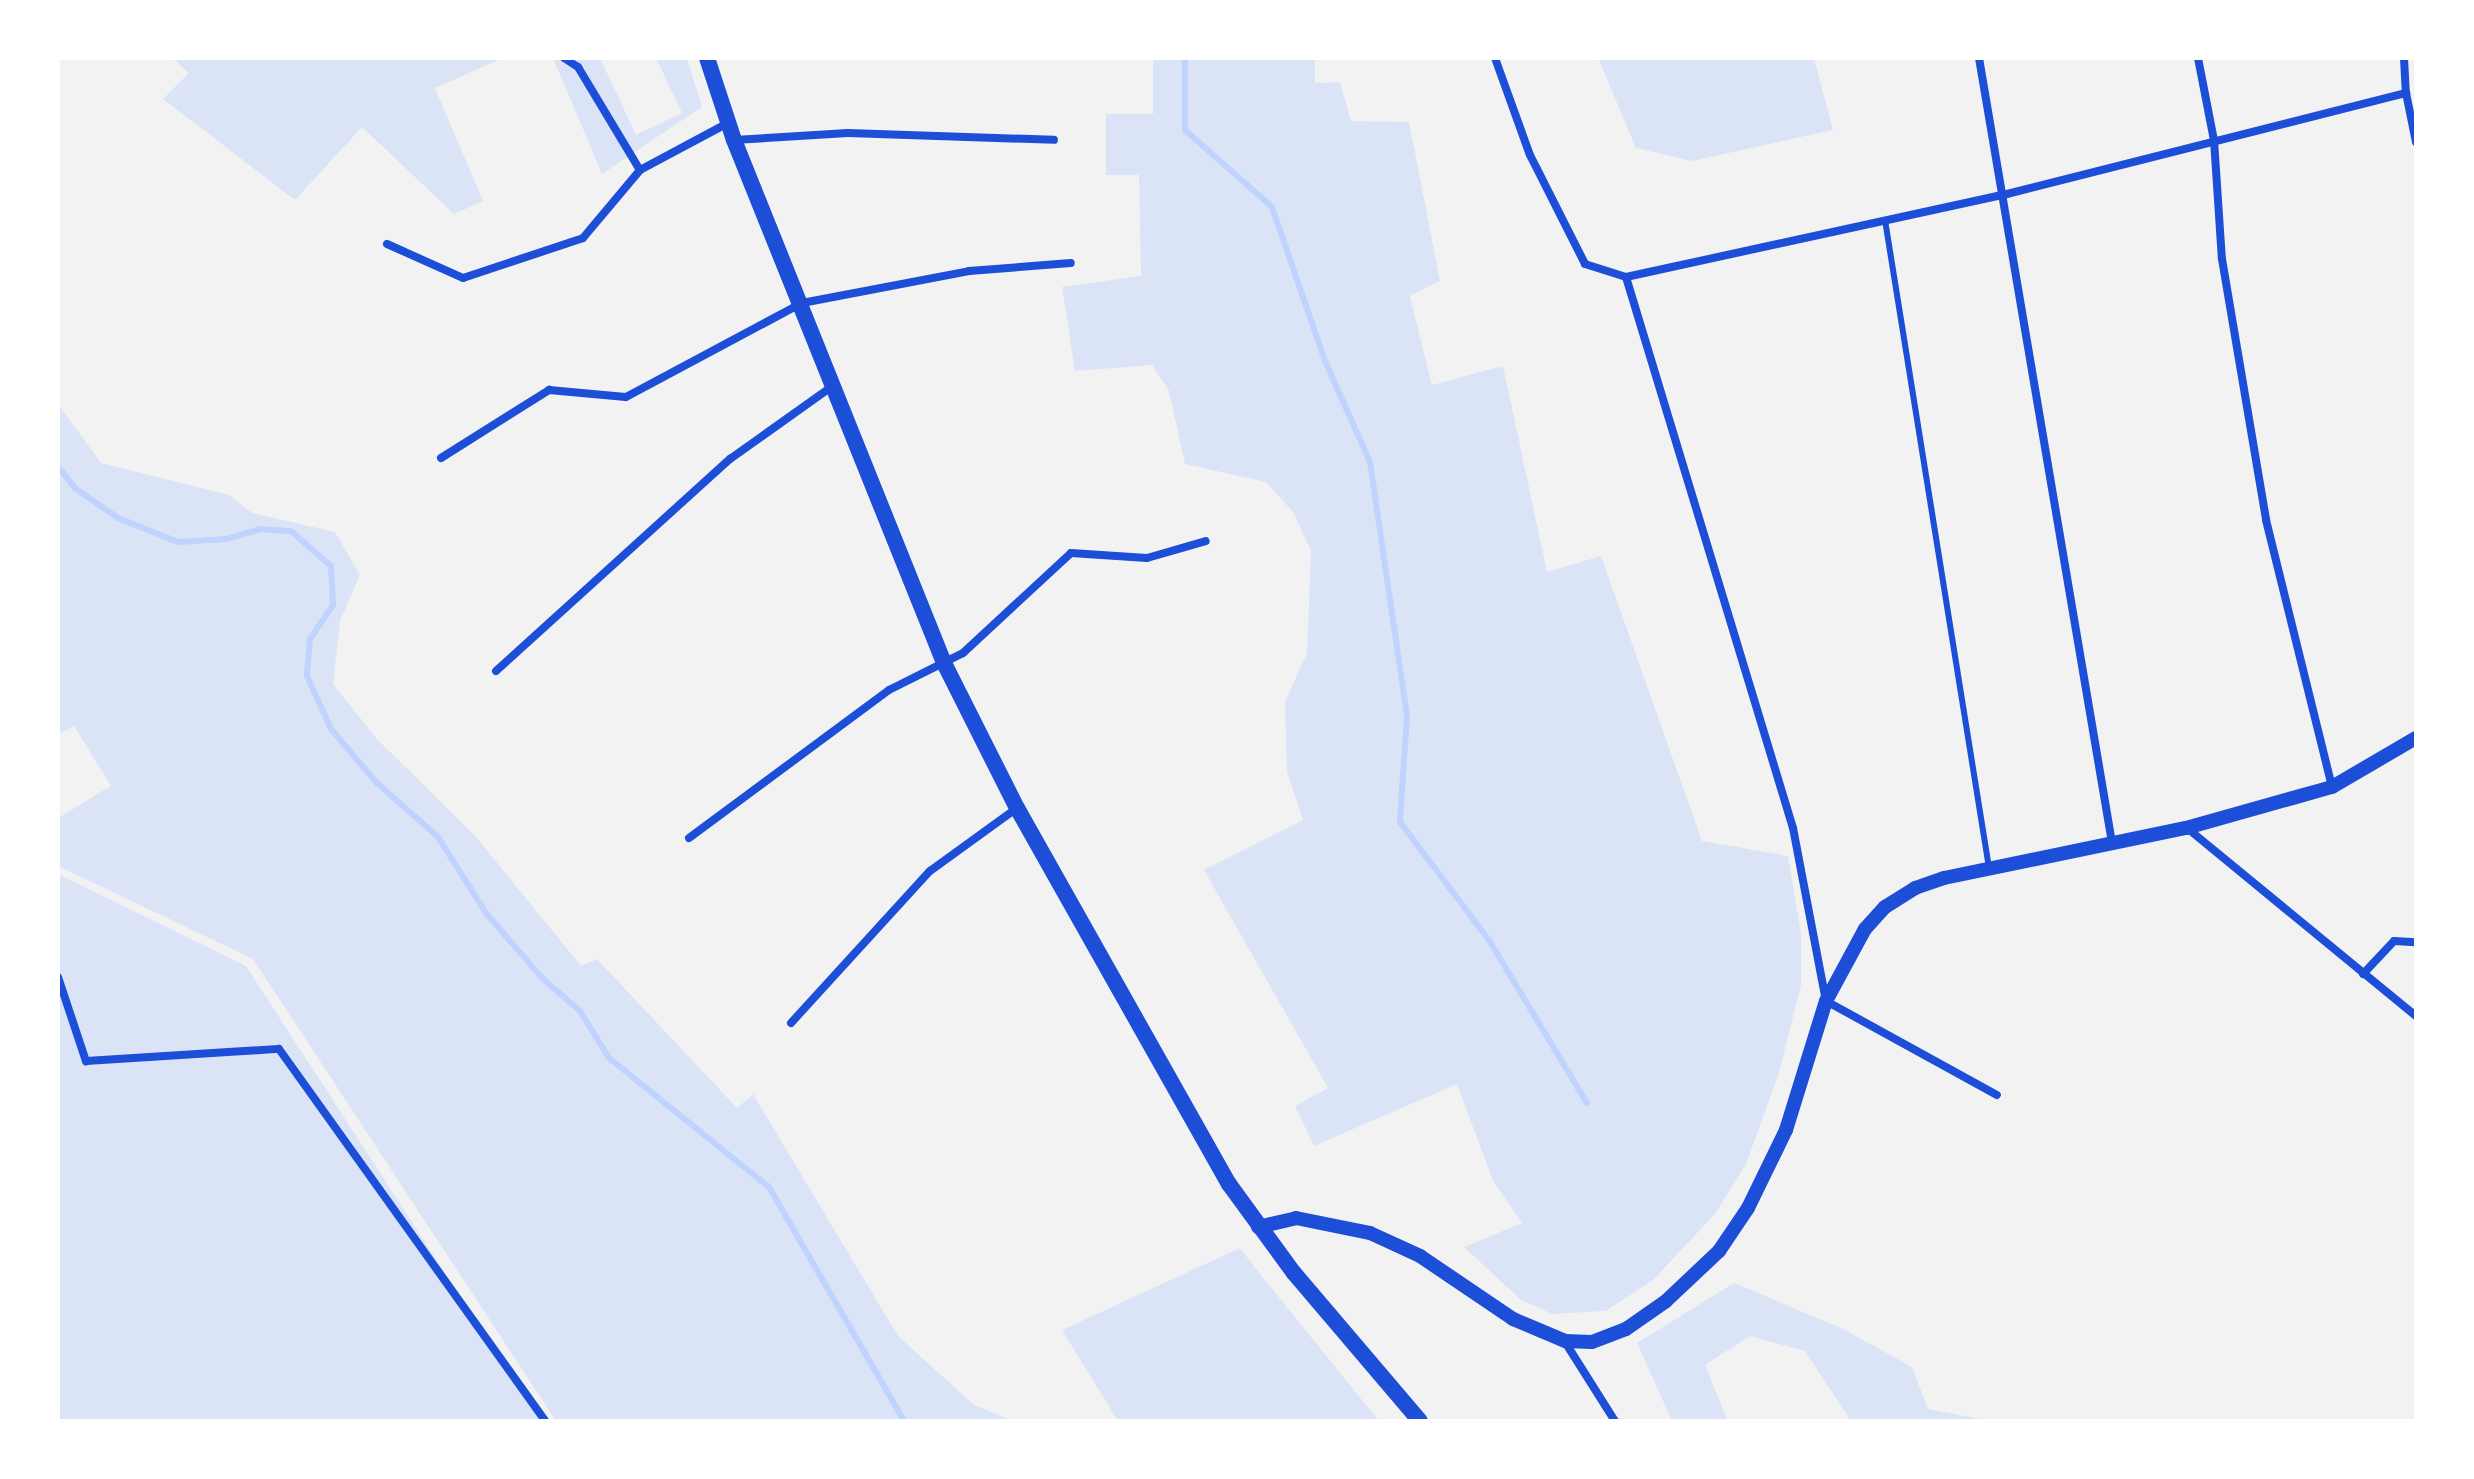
<!DOCTYPE html>
<style>
body{margin:0}
#map{position:relative;width:2474px;height:1479px;overflow:hidden;background:#f2f2f2;font-family:Raleway,sans-serif}
div>[style]{position:absolute}
.green>*{inset:0;background:#dbe4f7}
.stream>*{height:6px;margin:-3px;padding:0 3px;transform-origin:3px;border-radius:3px;background:#bfd3fe}
.service>*{height:6px;margin:-3px;padding:0 3px;transform-origin:3px;border-radius:3px;background:#1d4ed8}
.minor>*{height:8px;margin:-4px;padding:0 4px;transform-origin:4px;border-radius:4px;background:#1d4ed8}
.tertiary>*{height:14px;margin:-7px;padding:0 7px;transform-origin:7px;border-radius:7px;background:#1d4ed8}
.secondary>*{height:16px;margin:-8px;padding:0 8px;transform-origin:8px;border-radius:8px;background:#1d4ed8}
span{translate:-50% -50%;white-space:nowrap;text-align:center;line-height:1.15;-webkit-text-stroke:7px #fff;paint-order:stroke}
.frame{position:absolute;inset:0;border:60px solid #fff;pointer-events:none}
</style>
<div id="map">
<div class="green">
<div style="clip-path:polygon(172px 58px,503px 58px,435px 88px,483px 201px,454px 214px,362px 127px,295px 200px,163px 99px,189px 73px)"></div>
<div style="clip-path:polygon(553px 58px,600px 58px,636px 135px,682px 113px,656px 58px,687px 58px,702px 107px,602px 174px)"></div>
<div style="clip-path:polygon(1153px 58px,1315px 58px,1315px 83px,1340px 82px,1351px 121px,1409px 122px,1440px 281px,1410px 296px,1432px 385px,1503px 366px,1547px 572px,1601px 556px,1702px 841px,1788px 856px,1801px 934px,1801px 985px,1779px 1073px,1746px 1164px,1715px 1214px,1653px 1280px,1606px 1311px,1552px 1314px,1521px 1300px,1464px 1247px,1522px 1223px,1493px 1181px,1457px 1084px,1314px 1146px,1295px 1106px,1328px 1088px,1204px 870px,1303px 820px,1287px 772px,1285px 702px,1307px 653px,1311px 551px,1293px 512px,1266px 482px,1185px 464px,1169px 391px,1152px 365px,1075px 371px,1062px 287px,1141px 276px,1139px 175px,1106px 175px,1106px 114px,1153px 114px)"></div>
<div style="clip-path:polygon(1598px 58px,1814px 58px,1833px 130px,1692px 161px,1636px 148px)"></div>
<div style="clip-path:polygon(58px 404px,101px 463px,229px 495px,252px 513px,335px 532px,360px 575px,340px 621px,333px 684px,377px 739px,477px 838px,581px 966px,597px 959px,737px 1108px,753px 1094px,898px 1336px,974px 1405px,1013px 1421px,556px 1421px,253px 959px,58px 866px,58px 818px,111px 786px,74px 726px,58px 735px)"></div>
<div style="clip-path:polygon(58px 874px,246px 966px,541px 1421px,58px 1421px)"></div>
<div style="clip-path:polygon(1240px 1248px,1256px 1269px,1379px 1421px,1118px 1421px,1062px 1330px)"></div>
<div style="clip-path:polygon(1734px 1283px,1841px 1328px,1912px 1367px,1928px 1409px,1991px 1421px,1851px 1421px,1805px 1351px,1750px 1336px,1705px 1365px,1728px 1421px,1672px 1421px,1637px 1343px)"></div>
</div>
<div class="stream">
<div style="left:1185px;top:58px;width:72px;rotate:90deg"></div>
<div style="left:1185px;top:130px;width:116px;rotate:41.5deg"></div>
<div style="left:1272px;top:207px;width:163px;rotate:71deg"></div>
<div style="left:1325px;top:361px;width:111px;rotate:66deg"></div>
<div style="left:1370px;top:462px;width:257px;rotate:81.7deg"></div>
<div style="left:1407px;top:716px;width:106px;rotate:93.8deg"></div>
<div style="left:1400px;top:822px;width:148px;rotate:53deg"></div>
<div style="left:1489px;top:940px;width:190px;rotate:59deg"></div>
<div style="left:58px;top:467px;width:28px;rotate:51deg"></div>
<div style="left:76px;top:489px;width:51px;rotate:34.6deg"></div>
<div style="left:118px;top:518px;width:65px;rotate:21.8deg"></div>
<div style="left:178px;top:542px;width:48px;rotate:-3.6deg"></div>
<div style="left:226px;top:539px;width:35px;rotate:-16deg"></div>
<div style="left:260px;top:529px;width:31px;rotate:4deg"></div>
<div style="left:291px;top:531px;width:53px;rotate:41.2deg"></div>
<div style="left:331px;top:566px;width:39px;rotate:87deg"></div>
<div style="left:333px;top:605px;width:41px;rotate:124.1deg"></div>
<div style="left:310px;top:639px;width:37px;rotate:95deg"></div>
<div style="left:307px;top:676px;width:58px;rotate:65.6deg"></div>
<div style="left:331px;top:729px;width:70px;rotate:49.7deg"></div>
<div style="left:376px;top:782px;width:83px;rotate:41.6deg"></div>
<div style="left:438px;top:837px;width:90px;rotate:57.7deg"></div>
<div style="left:486px;top:913px;width:87px;rotate:49.2deg"></div>
<div style="left:543px;top:979px;width:49px;rotate:40.9deg"></div>
<div style="left:580px;top:1011px;width:55px;rotate:58.3deg"></div>
<div style="left:609px;top:1058px;width:206px;rotate:38.9deg"></div>
<div style="left:769px;top:1187px;width:270px;rotate:60deg"></div>
</div>
<div class="service">
<div style="left:1885px;top:220px;width:656px;rotate:80.88deg"></div>
</div>
<div class="minor">
<div style="left:564px;top:58px;width:17px;rotate:33deg"></div>
<div style="left:578px;top:67px;width:120px;rotate:59deg"></div>
<div style="left:1495px;top:58px;width:103px;rotate:70.2deg"></div>
<div style="left:1530px;top:155px;width:122px;rotate:63.2deg"></div>
<div style="left:1585px;top:264px;width:43px;rotate:17.6deg"></div>
<div style="left:1626px;top:277px;width:386px;rotate:-12.3deg"></div>
<div style="left:2003px;top:195px;width:416px;rotate:-14.2deg"></div>
<div style="left:2406px;top:93px;width:50px;rotate:78.5deg"></div>
<div style="left:1979px;top:58px;width:796px;rotate:80.38deg"></div>
<div style="left:2198px;top:58px;width:84px;rotate:79deg"></div>
<div style="left:2214px;top:140px;width:119px;rotate:86.2deg"></div>
<div style="left:2222px;top:259px;width:265px;rotate:80.4deg"></div>
<div style="left:2266px;top:520px;width:275px;rotate:76.1deg"></div>
<div style="left:2404px;top:58px;width:35px;rotate:87deg"></div>
<div style="left:734px;top:140px;width:114px;rotate:-3.5deg"></div>
<div style="left:848px;top:133px;width:206px;rotate:1.9deg"></div>
<div style="left:387px;top:244px;width:83px;rotate:24.1deg"></div>
<div style="left:463px;top:278px;width:126px;rotate:-18.4deg"></div>
<div style="left:583px;top:238px;width:89px;rotate:-50deg"></div>
<div style="left:640px;top:170px;width:100px;rotate:-28.1deg"></div>
<div style="left:1626px;top:277px;width:576px;rotate:73.14deg"></div>
<div style="left:1793px;top:828px;width:176px;rotate:79.2deg"></div>
<div style="left:1826px;top:1001px;width:195px;rotate:28.8deg"></div>
<div style="left:441px;top:458px;width:128px;rotate:-32.2deg"></div>
<div style="left:549px;top:390px;width:77px;rotate:5.2deg"></div>
<div style="left:626px;top:397px;width:200px;rotate:-28.1deg"></div>
<div style="left:802px;top:303px;width:170px;rotate:-10.8deg"></div>
<div style="left:969px;top:271px;width:102px;rotate:-4.5deg"></div>
<div style="left:496px;top:671px;width:316px;rotate:-42.2deg"></div>
<div style="left:730px;top:459px;width:128px;rotate:-35.4deg"></div>
<div style="left:2187px;top:828px;width:296px;rotate:39.4deg"></div>
<div style="left:689px;top:838px;width:249px;rotate:-36.5deg"></div>
<div style="left:889px;top:690px;width:83px;rotate:-26.6deg"></div>
<div style="left:963px;top:653px;width:147px;rotate:-42.8deg"></div>
<div style="left:1071px;top:553px;width:76px;rotate:3.8deg"></div>
<div style="left:1147px;top:558px;width:61px;rotate:-16.1deg"></div>
<div style="left:2363px;top:974px;width:45px;rotate:-46.8deg"></div>
<div style="left:2394px;top:941px;width:22px;rotate:3deg"></div>
<div style="left:58px;top:977px;width:89px;rotate:71.6deg"></div>
<div style="left:86px;top:1061px;width:193px;rotate:-3.6deg"></div>
<div style="left:279px;top:1049px;width:457px;rotate:54.4deg"></div>
<div style="left:791px;top:1023px;width:206px;rotate:-47.6deg"></div>
<div style="left:930px;top:871px;width:107px;rotate:-35.9deg"></div>
<div style="left:1565px;top:1342px;width:93px;rotate:57.7deg"></div>
</div>
<div class="tertiary">
<div style="left:1258px;top:1227px;width:39px;rotate:-13deg"></div>
<div style="left:1296px;top:1218px;width:76px;rotate:11.5deg"></div>
<div style="left:1370px;top:1233px;width:55px;rotate:24.7deg"></div>
<div style="left:1420px;top:1256px;width:112px;rotate:34.1deg"></div>
<div style="left:1513px;top:1319px;width:56px;rotate:22.9deg"></div>
<div style="left:1565px;top:1341px;width:27px;rotate:2deg"></div>
<div style="left:1592px;top:1342px;width:36px;rotate:-21deg"></div>
<div style="left:1626px;top:1329px;width:49px;rotate:-35deg"></div>
<div style="left:1666px;top:1301px;width:73px;rotate:-43.3deg"></div>
<div style="left:1719px;top:1251px;width:52px;rotate:-56deg"></div>
<div style="left:1748px;top:1208px;width:87px;rotate:-64deg"></div>
<div style="left:1786px;top:1130px;width:135px;rotate:-72.8deg"></div>
<div style="left:1826px;top:1001px;width:82px;rotate:-61.6deg"></div>
<div style="left:1865px;top:929px;width:30px;rotate:-48deg"></div>
<div style="left:1885px;top:907px;width:36px;rotate:-32deg"></div>
<div style="left:1915px;top:888px;width:31px;rotate:-19deg"></div>
<div style="left:1944px;top:878px;width:247px;rotate:-11.7deg"></div>
<div style="left:2186px;top:828px;width:152px;rotate:-15.7deg"></div>
<div style="left:2332px;top:787px;width:97px;rotate:-30.3deg"></div>
</div>
<div class="secondary">
<div style="left:707px;top:58px;width:86px;rotate:71.8deg"></div>
<div style="left:734px;top:140px;width:564px;rotate:68.12deg"></div>
<div style="left:944px;top:663px;width:162px;rotate:63.3deg"></div>
<div style="left:1017px;top:808px;width:432px;rotate:60.6deg"></div>
<div style="left:1229px;top:1184px;width:110px;rotate:53.9deg"></div>
<div style="left:1294px;top:1273px;width:194px;rotate:49.6deg"></div>
</div>
<div class="frame"></div>
</div>
